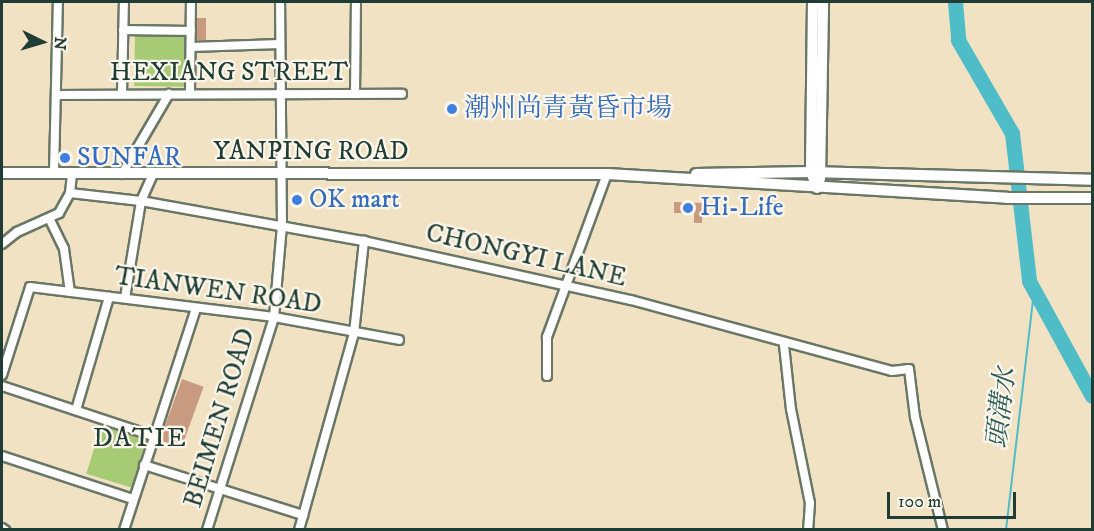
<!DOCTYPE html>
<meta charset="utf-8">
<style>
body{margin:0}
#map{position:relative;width:1094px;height:531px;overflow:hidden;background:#f2e2c4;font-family:"IM FELL DW Pica","Noto Serif TC",serif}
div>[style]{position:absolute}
.green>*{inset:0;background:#a7ca74;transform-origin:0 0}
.stream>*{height:2px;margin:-1px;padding:0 1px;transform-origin:1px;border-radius:1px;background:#4fbdc7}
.river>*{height:15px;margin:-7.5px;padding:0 7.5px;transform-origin:7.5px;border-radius:7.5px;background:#4fbdc7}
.building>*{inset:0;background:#c89b80;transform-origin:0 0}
.roads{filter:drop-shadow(2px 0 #697766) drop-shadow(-2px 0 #697766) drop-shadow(0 2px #697766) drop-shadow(0 -2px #697766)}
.minor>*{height:8px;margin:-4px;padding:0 4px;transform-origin:4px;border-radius:4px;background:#fff}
.tertiary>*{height:10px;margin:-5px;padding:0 5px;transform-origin:5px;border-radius:5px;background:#fff}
.dots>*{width:16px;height:16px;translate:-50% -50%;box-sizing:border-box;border:3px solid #fbf7ec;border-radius:50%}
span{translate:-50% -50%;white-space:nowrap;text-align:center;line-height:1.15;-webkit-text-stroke:4.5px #fbf7ec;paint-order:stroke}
.street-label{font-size:26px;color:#1f3d34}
.shop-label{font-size:26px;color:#366cbe}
.left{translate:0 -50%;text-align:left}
.water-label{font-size:27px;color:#2b5d59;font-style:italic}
.neighbourhood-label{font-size:27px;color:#1f3d34;letter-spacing:1.5px}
.frame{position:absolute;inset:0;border:3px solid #1f3d34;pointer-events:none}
.north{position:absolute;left:12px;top:12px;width:60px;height:60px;-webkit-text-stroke:4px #fbf7ec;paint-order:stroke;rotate:95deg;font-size:16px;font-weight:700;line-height:24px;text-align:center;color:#1f3d34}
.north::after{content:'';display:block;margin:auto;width:21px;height:27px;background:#1f3d34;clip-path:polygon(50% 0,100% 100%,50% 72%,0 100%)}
.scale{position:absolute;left:887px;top:492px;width:129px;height:27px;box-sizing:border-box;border:3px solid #1f3d34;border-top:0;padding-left:8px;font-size:18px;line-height:21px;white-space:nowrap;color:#1f3d34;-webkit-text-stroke:4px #fbf7ec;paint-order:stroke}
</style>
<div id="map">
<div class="green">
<div style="left:135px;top:35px;width:50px;height:51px;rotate:1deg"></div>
<div style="left:101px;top:426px;width:47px;height:50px;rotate:17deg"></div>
</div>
<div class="stream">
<div style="left:1006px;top:530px;width:242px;rotate:-83.3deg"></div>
</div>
<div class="river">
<div style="left:955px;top:2px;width:38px;rotate:85deg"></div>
<div style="left:958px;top:40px;width:108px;rotate:59.9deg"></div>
<div style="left:1012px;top:133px;width:149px;rotate:83.4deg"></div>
<div style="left:1029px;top:281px;width:131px;rotate:61.3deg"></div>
</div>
<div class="building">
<div style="left:197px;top:18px;width:9px;height:22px"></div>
<div style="clip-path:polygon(674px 202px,703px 203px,702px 223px,694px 223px,694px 213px,674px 213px)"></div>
<div style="left:182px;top:379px;width:23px;height:65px;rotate:20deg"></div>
</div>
<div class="roads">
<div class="minor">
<div style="left:123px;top:30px;width:68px;rotate:0.8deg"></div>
<div style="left:191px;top:47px;width:89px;rotate:-1.9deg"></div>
<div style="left:190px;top:93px;width:91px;rotate:-89.4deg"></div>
<div style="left:122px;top:94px;width:92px;rotate:-88.8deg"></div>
<div style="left:355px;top:94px;width:92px;rotate:-89.4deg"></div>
<div style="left:56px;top:95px;width:346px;rotate:-0.2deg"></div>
<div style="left:54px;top:173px;width:171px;rotate:-88.7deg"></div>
<div style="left:122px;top:174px;width:93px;rotate:-59.6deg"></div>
<div style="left:70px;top:193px;width:71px;rotate:6.4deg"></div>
<div style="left:141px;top:201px;width:227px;rotate:10.2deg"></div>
<div style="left:364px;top:241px;width:273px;rotate:12.5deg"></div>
<div style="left:631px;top:300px;width:270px;rotate:15.2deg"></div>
<div style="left:892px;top:371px;width:17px;rotate:-7deg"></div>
<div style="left:909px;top:369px;width:48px;rotate:82.9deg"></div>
<div style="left:915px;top:417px;width:116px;rotate:76.1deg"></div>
<div style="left:50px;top:220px;width:32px;rotate:64deg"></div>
<div style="left:64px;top:249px;width:43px;rotate:82.1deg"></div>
<div style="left:2px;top:244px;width:19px;rotate:-39deg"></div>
<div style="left:17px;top:232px;width:46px;rotate:-24.3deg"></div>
<div style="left:59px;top:213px;width:23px;rotate:-61deg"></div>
<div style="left:70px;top:193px;width:20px;rotate:-84deg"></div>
<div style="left:125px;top:298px;width:98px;rotate:-80.6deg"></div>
<div style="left:141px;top:201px;width:30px;rotate:-66deg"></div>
<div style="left:784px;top:345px;width:64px;rotate:83.8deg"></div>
<div style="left:791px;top:409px;width:96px;rotate:78.6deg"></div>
<div style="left:810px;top:503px;width:27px;rotate:94deg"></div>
<div style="left:2px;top:375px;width:92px;rotate:-72.3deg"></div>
<div style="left:30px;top:287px;width:246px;rotate:7deg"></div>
<div style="left:274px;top:317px;width:127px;rotate:10.4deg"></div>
<div style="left:547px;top:376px;width:39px;rotate:-90deg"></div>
<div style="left:547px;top:337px;width:174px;rotate:-69.8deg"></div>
<div style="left:2px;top:386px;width:159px;rotate:18.3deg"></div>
<div style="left:76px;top:410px;width:118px;rotate:-73.7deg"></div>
<div style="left:2px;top:456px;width:138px;rotate:18.2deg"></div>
<div style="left:144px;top:465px;width:167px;rotate:17.5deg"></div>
<div style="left:2px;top:528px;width:4px;rotate:34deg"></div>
<div style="left:124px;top:530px;width:233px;rotate:-72deg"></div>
<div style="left:207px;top:530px;width:223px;rotate:-72.5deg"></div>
<div style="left:274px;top:317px;width:92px;rotate:-85deg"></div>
<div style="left:282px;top:225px;width:223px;rotate:-90.5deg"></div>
<div style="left:299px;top:530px;width:205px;rotate:-74.4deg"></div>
<div style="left:354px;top:333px;width:93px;rotate:-83.8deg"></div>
</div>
<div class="tertiary">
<div style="left:813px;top:2px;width:170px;rotate:90.7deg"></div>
<div style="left:811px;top:172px;width:17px;rotate:69deg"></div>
<div style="left:2px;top:173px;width:605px;rotate:0.09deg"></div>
<div style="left:607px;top:174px;width:401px;rotate:3.4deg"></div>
<div style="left:1007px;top:198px;width:85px"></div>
<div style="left:696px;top:174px;width:115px;rotate:-1deg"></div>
<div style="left:811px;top:172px;width:281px;rotate:1.6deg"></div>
<div style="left:820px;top:179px;width:177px;rotate:-89deg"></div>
</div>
</div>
<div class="dots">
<div style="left:452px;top:109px;background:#3f7fe0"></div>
<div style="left:65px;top:158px;background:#3f7fe0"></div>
<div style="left:297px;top:200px;background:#3f7fe0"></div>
<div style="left:688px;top:208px;background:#3f7fe0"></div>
</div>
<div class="street-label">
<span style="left:229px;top:73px">HEXIANG STREET</span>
<span style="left:311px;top:152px">YANPING ROAD</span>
<span style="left:526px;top:256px;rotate:13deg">CHONGYI LANE</span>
<span style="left:218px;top:291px;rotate:8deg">TIANWEN ROAD</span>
<span style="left:220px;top:418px;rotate:-73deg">BEIMEN ROAD</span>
</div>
<div class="shop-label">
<span class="left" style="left:464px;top:109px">潮州尚青黃昏市場</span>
<span class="left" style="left:77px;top:158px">SUNFAR</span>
<span class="left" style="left:309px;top:200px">OK mart</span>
<span class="left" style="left:700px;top:208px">Hi-Life</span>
</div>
<div class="water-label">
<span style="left:1002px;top:408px;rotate:-83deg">頭溝水</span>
</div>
<div class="neighbourhood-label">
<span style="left:140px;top:439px">DATIE</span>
</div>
<div class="frame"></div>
<div class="north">N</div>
<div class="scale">100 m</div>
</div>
